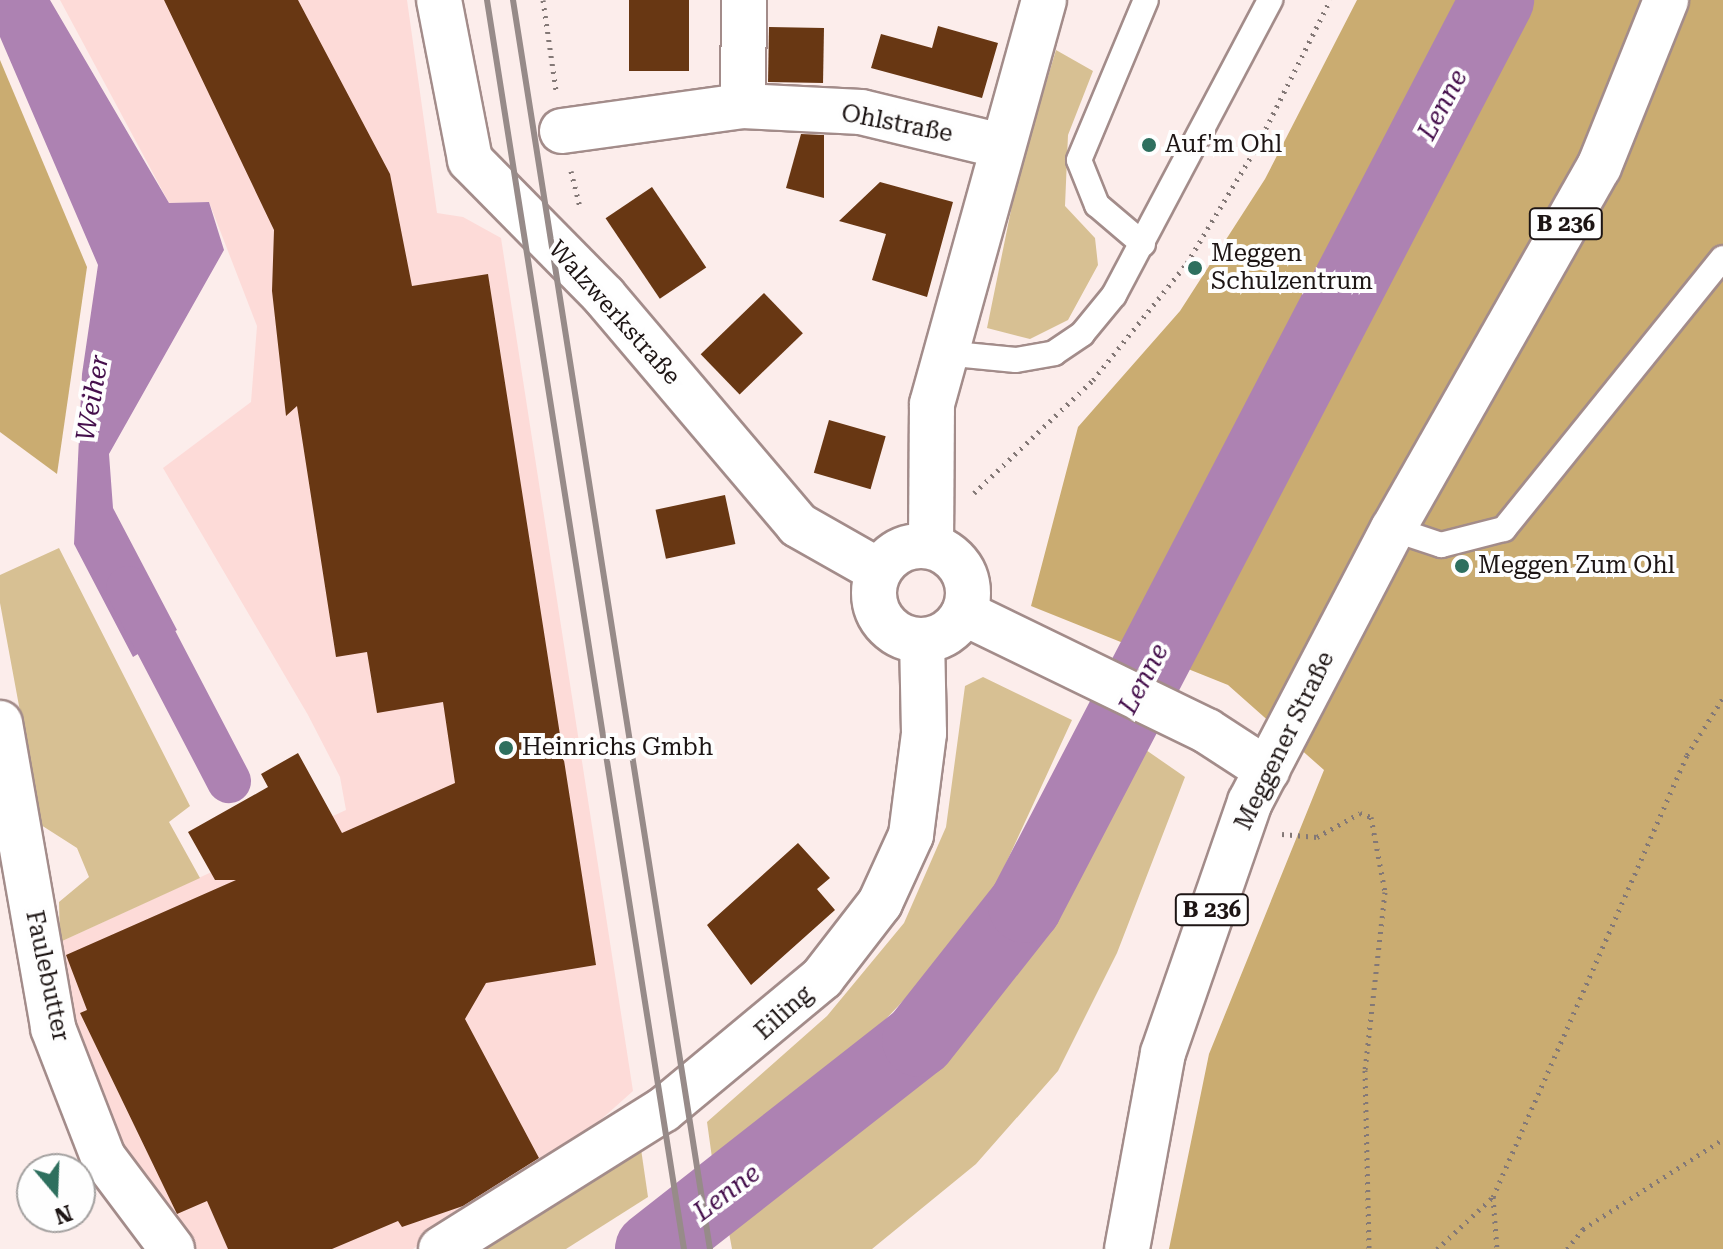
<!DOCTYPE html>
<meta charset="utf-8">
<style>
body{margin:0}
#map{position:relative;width:1723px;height:1249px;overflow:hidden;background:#fcedeb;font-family:"Roboto Serif",serif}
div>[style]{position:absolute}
.built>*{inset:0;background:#fddbd8}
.green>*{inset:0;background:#d7c093}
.forest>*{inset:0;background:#caac71}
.water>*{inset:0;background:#ad82b2}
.canal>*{height:44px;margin:-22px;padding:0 22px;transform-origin:22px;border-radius:22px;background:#ad82b2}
.river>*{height:74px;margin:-37px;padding:0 37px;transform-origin:37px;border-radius:37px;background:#ad82b2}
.building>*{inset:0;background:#683713;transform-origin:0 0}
.path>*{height:5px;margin-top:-2.5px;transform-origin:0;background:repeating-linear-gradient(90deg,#837876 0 2px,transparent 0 8px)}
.roads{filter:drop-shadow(2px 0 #a38c8a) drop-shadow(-2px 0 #a38c8a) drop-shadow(0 2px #a38c8a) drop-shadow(0 -2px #a38c8a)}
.service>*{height:24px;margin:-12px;padding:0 12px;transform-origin:12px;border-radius:12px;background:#fff}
.minor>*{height:44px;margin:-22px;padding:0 22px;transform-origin:22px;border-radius:22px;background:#fff}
.minor>.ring{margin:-22px;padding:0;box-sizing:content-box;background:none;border:44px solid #fff;border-radius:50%}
.primary>*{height:44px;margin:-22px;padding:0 22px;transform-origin:22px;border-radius:22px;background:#fff}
.rail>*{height:6px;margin:-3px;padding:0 3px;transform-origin:3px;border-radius:3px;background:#978b89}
.dots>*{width:22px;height:22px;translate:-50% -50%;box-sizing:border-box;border:4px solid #fefefe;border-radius:50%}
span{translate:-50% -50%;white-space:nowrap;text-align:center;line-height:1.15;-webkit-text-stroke:8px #fefefe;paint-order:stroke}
.shield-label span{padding:2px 6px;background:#fefefe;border:2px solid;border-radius:6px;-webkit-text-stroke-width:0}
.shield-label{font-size:22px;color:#1d1514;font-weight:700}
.street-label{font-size:24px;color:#1d1514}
.poi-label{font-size:24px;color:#1d1514}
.left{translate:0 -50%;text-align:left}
.water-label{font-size:26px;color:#450f4c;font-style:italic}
.north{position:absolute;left:16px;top:1153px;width:80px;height:80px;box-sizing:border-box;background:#fefefe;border:2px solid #a4a1a0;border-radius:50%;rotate:161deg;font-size:22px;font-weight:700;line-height:32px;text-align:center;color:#1d1514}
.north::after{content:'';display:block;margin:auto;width:28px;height:36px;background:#2e6f5e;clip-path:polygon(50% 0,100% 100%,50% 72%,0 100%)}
</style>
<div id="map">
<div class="built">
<div style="clip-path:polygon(60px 0,407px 0,437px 213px,463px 217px,501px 238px,633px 1091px,577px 1141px,413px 1249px,190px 1249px,140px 1179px,74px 1039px,60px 942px,346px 810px,340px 777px,308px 715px,163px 468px,251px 402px,257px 326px,209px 202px,169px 203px)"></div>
</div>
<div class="green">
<div style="clip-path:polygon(1056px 50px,1093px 71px,1068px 135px,1065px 206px,1095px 238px,1098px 265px,1068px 320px,1030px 339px,987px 328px,1018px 176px)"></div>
<div style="clip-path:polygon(59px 548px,190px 806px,169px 822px,200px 878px,60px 942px,59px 902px,89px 877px,77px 848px,41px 825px,0 603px,0 575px)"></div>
<div style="clip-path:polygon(983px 677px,1072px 720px,996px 885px,941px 961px,844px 1063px,713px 1165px,707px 1122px,827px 1016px,904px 923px,946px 827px,965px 686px)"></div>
<div style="clip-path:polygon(1133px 741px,1185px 777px,1117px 953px,1058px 1071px,976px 1164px,872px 1249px,732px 1249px,727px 1222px,909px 1083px,1007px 977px,1068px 884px)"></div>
<div style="clip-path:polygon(641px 1149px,648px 1197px,566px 1249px,483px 1249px)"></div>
</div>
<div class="forest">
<div style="clip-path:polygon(1357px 0,1723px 0,1723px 1249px,1169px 1249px,1209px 1054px,1324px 770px,1228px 685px,1031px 606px,1078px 427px,1180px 311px,1265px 179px)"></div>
<div style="clip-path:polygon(0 60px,87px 267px,57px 474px,0 432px)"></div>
</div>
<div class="water">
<div style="clip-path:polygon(0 0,50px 0,169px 203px,209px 202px,224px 250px,109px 454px,113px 508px,177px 630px,133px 657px,74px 544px,82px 374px,98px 265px,0 37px)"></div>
</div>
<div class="canal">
<div style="left:128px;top:588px;width:218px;rotate:62.4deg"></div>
</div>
<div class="river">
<div style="left:652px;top:1249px;width:339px;rotate:-38.1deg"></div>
<div style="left:919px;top:1040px;width:171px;rotate:-51.7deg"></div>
<div style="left:1025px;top:906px;width:1022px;rotate:-62.48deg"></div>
</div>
<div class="building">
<div style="clip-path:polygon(164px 0,298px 0,390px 174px,412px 286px,488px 274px,596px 965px,486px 983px,465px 1019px,539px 1158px,463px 1206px,402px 1227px,398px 1221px,332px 1249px,228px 1249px,207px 1201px,177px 1214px,80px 1013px,87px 1010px,66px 955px,236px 880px,215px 880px,188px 832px,268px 787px,261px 774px,298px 753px,342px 833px,455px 783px,443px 702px,377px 713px,367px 652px,336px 657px,297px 406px,286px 416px,272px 291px,274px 230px)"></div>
<div style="left:629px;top:0;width:60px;height:71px"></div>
<div style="clip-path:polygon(938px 26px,998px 43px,982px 98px,871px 68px,881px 34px,932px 48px)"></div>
<div style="left:769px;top:27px;width:55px;height:55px;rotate:1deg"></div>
<div style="clip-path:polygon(801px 134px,824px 135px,824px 198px,786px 188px)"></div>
<div style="clip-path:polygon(880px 182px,953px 202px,927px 297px,872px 280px,886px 234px,839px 221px)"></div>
<div style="left:652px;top:187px;width:97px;height:56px;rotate:56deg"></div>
<div style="left:764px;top:293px;width:56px;height:88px;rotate:46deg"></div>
<div style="left:829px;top:420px;width:59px;height:55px;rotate:16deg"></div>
<div style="left:725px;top:495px;width:50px;height:71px;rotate:78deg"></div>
<div style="clip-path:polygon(798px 843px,830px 878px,817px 889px,835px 910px,751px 985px,707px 925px)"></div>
</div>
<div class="path">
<div style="left:543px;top:0;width:91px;rotate:81.8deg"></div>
<div style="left:571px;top:171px;width:38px;rotate:76deg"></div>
<div style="left:974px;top:493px;width:164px;rotate:-43.5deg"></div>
<div style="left:1093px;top:380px;width:150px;rotate:-51.2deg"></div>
<div style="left:1187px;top:263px;width:132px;rotate:-59deg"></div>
<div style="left:1255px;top:150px;width:168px;rotate:-63.4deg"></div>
<div style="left:1282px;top:834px;width:35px;rotate:5deg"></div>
<div style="left:1317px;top:837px;width:49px;rotate:-29.2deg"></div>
<div style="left:1360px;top:813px;width:12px;rotate:20deg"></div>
<div style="left:1371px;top:817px;width:76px;rotate:79.4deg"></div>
<div style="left:1385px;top:892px;width:179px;rotate:96.4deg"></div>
<div style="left:1365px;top:1070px;width:179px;rotate:88.7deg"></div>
<div style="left:1493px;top:1197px;width:483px;rotate:-66.3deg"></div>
<div style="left:1687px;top:755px;width:67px;rotate:-57.7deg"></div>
<div style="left:1437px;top:1249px;width:76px;rotate:-42.9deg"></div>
<div style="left:1493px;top:1197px;width:52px;rotate:85.6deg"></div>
<div style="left:1567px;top:1249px;width:26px;rotate:-51deg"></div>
<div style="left:1583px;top:1229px;width:166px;rotate:-32.7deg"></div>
</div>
<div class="roads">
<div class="service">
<div style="left:1143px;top:244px;width:60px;rotate:-139.7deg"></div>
<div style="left:1097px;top:205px;width:48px;rotate:-111.8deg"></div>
<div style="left:1079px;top:160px;width:173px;rotate:-67.3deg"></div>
<div style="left:944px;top:353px;width:72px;rotate:5.6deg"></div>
<div style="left:1016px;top:360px;width:39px;rotate:-10deg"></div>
<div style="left:1054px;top:353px;width:34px;rotate:-34deg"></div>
<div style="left:1082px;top:334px;width:50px;rotate:-50.6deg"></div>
<div style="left:1114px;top:295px;width:334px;rotate:-62.1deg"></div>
<div style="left:1393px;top:529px;width:51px;rotate:18.4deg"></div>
<div style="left:1441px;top:545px;width:65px;rotate:-14.3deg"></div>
<div style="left:1504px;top:529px;width:348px;rotate:-51.1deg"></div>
</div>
<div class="minor">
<div style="left:439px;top:0;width:163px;rotate:79deg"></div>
<div style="left:470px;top:160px;width:191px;rotate:45.4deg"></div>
<div style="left:604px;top:296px;width:300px;rotate:49.7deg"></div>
<div style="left:798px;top:525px;width:93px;rotate:29.6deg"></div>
<div style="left:743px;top:106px;width:106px;rotate:-89.5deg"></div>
<div style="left:562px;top:131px;width:183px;rotate:-7.9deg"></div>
<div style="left:743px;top:106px;width:118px;rotate:2.9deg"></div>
<div style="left:861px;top:112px;width:145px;rotate:13.6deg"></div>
<div class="ring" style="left:874px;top:546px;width:50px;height:50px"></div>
<div style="left:931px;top:546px;width:142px;rotate:-89.6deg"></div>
<div style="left:932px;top:404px;width:419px;rotate:-74.5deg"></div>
<div style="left:964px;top:613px;width:270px;rotate:25.9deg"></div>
<div style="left:1207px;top:731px;width:72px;rotate:33deg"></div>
<div style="left:0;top:723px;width:310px;rotate:80.1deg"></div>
<div style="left:53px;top:1028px;width:138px;rotate:68.8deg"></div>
<div style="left:103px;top:1157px;width:115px;rotate:53.1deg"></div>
<div style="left:441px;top:1249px;width:262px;rotate:-32.1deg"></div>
<div style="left:663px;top:1110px;width:207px;rotate:-39.7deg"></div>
<div style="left:822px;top:978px;width:95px;rotate:-52.3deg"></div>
<div style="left:880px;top:903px;width:75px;rotate:-65.5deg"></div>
<div style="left:911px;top:835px;width:103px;rotate:-82.7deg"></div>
<div style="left:924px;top:733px;width:93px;rotate:-91.2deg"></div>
</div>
<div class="primary">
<div style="left:1127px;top:1249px;width:199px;rotate:-79.6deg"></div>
<div style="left:1163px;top:1053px;width:266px;rotate:-70.9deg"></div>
<div style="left:1250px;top:802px;width:308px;rotate:-62.4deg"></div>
<div style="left:1393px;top:529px;width:417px;rotate:-60.4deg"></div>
<div style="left:1599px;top:167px;width:180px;rotate:-68.1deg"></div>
</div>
</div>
<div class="rail">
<div style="left:487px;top:0;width:1264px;rotate:81.04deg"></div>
<div style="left:513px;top:0;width:1264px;rotate:81.04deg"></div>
</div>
<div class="dots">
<div style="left:1149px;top:145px;background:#2e6f5e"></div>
<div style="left:1195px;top:268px;background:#2e6f5e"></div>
<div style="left:1462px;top:566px;background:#2e6f5e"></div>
<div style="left:506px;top:748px;background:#2e6f5e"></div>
</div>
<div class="shield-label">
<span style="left:1566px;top:224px">B 236</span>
<span style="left:1212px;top:910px">B 236</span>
</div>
<div class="street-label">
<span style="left:897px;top:124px;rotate:11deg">Ohlstraße</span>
<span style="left:614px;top:313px;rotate:48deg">Walzwerkstraße</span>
<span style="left:1285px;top:741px;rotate:-64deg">Meggener Straße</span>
<span style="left:47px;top:976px;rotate:78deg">Faulebutter</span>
<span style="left:784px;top:1013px;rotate:-42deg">Eiling</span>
</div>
<div class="poi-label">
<span class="left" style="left:1165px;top:145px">Auf'm Ohl</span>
<span class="left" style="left:1211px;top:268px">Meggen<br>Schulzentrum</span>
<span class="left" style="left:1478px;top:566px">Meggen Zum Ohl</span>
<span class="left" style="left:522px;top:748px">Heinrichs Gmbh</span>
</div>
<div class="water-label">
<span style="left:1443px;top:105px;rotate:-62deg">Lenne</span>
<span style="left:93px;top:398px;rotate:-80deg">Weiher</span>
<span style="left:1144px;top:679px;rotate:-62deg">Lenne</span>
<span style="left:727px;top:1193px;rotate:-37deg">Lenne</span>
</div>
<div class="north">N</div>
</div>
